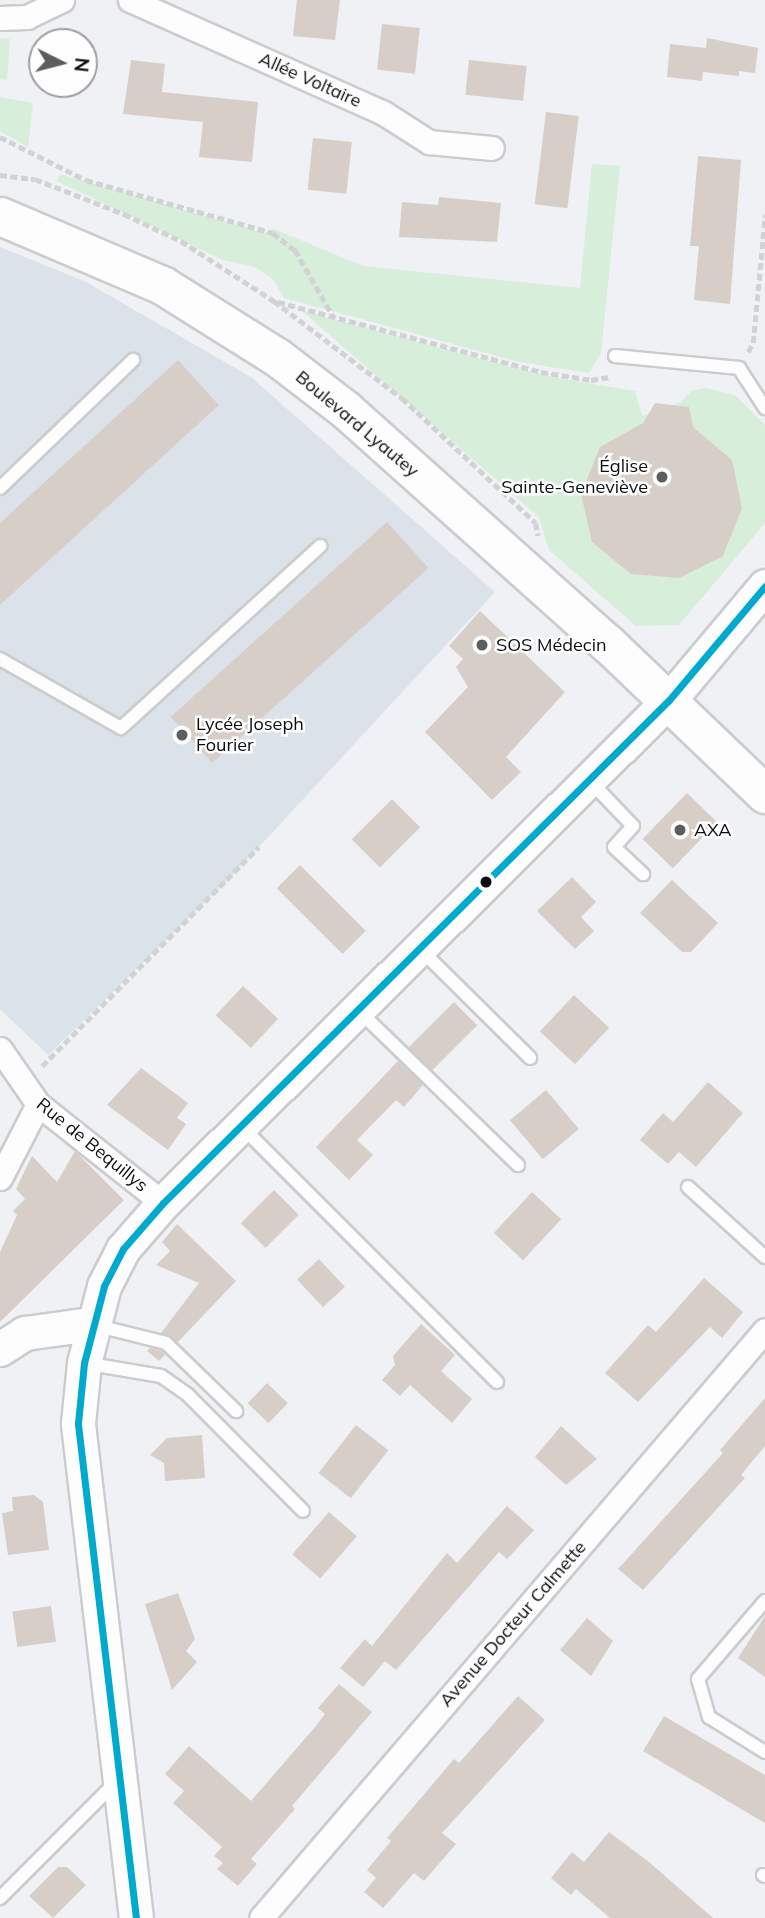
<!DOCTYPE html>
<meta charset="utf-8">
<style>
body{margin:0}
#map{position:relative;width:765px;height:1918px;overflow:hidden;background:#eff1f4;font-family:Mulish,sans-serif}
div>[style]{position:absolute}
.built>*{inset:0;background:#dce2ea}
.green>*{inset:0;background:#d7eeda}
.building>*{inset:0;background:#d7cfc7;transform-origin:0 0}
.path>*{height:4.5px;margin-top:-2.25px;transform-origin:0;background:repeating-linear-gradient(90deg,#d1d2d3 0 7px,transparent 0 10.5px)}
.roads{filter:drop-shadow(2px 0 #caccce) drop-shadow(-2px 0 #caccce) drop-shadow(0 2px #caccce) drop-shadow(0 -2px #caccce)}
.lane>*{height:12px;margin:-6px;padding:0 6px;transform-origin:6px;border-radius:6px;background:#fdfdfd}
.street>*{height:23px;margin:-11.5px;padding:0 11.5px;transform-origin:11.5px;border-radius:11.5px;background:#fdfdfd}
.secondary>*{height:33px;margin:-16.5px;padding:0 16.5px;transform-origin:16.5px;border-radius:16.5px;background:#fdfdfd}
.primary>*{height:37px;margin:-18.5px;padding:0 18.5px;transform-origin:18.5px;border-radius:18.5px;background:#fdfdfd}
.bus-1>*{height:7px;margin:-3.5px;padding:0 3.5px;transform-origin:3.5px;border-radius:3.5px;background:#00a9ce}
.dots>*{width:19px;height:19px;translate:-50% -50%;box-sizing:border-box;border:4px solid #fefefe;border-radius:50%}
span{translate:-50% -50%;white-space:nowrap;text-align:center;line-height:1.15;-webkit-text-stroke:5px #fefefe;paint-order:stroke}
.street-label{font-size:18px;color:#0b0d0f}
.poi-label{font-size:18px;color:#0b0d0f}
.right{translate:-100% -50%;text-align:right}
.left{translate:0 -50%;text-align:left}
.north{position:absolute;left:28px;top:28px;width:70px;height:70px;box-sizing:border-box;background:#fefefe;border:2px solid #9d9e9e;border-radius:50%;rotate:96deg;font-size:19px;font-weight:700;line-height:28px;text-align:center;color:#0b0d0f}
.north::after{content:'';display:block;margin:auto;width:24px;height:32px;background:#5b5d5f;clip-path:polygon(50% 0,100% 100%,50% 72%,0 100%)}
</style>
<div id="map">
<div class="built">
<div style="clip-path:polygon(0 247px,84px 281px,251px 377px,495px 592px,231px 877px,48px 1055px,0 1009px)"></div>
</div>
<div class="green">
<div style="clip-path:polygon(0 38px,10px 39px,7px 80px,0 79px)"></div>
<div style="clip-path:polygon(0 97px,33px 103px,28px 147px,0 131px)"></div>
<div style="clip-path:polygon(592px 164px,620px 166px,601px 353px,589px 373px,519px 362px,284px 298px,273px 279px,255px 267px,223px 260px,57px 181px,60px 174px,264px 233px,274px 229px,363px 266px,580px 288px)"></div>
<div style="clip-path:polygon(302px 311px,546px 376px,635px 391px,642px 416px,681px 402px,691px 391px,705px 388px,735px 395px,765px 425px,765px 523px,679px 625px,636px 626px,549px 550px,539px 517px)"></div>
</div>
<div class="building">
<div style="clip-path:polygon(297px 0,340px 0,335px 40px,293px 36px)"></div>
<div style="left:382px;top:24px;width:38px;height:46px;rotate:6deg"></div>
<div style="clip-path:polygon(707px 38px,758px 48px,755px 73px,739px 71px,739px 76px,703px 72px,702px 81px,667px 77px,670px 44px,706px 48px)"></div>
<div style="clip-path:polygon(131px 60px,165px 64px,162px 92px,258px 102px,252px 162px,199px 157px,203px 122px,123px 114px)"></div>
<div style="left:469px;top:60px;width:58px;height:35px;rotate:6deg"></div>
<div style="left:546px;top:112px;width:33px;height:93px;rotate:7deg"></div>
<div style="left:313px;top:138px;width:39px;height:52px;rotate:6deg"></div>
<div style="clip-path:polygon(698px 156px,741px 160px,730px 304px,694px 300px,699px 246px,690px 246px)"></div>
<div style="clip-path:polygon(439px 197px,501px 203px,497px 242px,399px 237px,402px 202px,438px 205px)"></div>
<div style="clip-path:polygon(178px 360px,219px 405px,0 605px,0 523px)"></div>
<div style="clip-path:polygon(655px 403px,689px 407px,693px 427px,732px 460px,742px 508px,723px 556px,679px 578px,631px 574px,592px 542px,581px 494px,600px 447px,643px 423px)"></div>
<div style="left:387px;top:522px;width:62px;height:291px;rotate:48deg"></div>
<div style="clip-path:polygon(480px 611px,565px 692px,506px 757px,521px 772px,492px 800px,425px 732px,468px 687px,456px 667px,463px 659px,449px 646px)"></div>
<div style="left:687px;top:793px;width:42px;height:64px;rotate:44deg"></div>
<div style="left:392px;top:799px;width:40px;height:57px;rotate:45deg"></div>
<div style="left:300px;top:865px;width:93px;height:33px;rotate:45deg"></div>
<div style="clip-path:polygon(572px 877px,596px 902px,581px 917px,594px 931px,575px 949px,537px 911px)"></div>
<div style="clip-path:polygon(672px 880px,718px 923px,691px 952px,682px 952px,640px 913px)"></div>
<div style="left:243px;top:986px;width:48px;height:40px;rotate:43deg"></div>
<div style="left:574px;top:995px;width:48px;height:50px;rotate:43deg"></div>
<div style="left:454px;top:1002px;width:33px;height:64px;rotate:45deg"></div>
<div style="clip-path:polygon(398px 1061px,423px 1085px,404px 1107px,396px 1100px,357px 1140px,373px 1155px,349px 1180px,316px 1147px)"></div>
<div style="clip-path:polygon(141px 1068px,188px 1103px,177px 1118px,186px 1124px,168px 1150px,107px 1105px)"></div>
<div style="clip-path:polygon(708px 1082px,743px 1113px,696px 1167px,679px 1152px,668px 1164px,640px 1140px,663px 1113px,673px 1122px)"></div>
<div style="left:546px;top:1090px;width:51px;height:47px;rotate:50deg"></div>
<div style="clip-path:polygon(75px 1151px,124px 1200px,0 1322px,0 1252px,17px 1215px,13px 1211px,25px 1199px,16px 1189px,32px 1156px,57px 1182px)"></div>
<div style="left:274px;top:1190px;width:35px;height:47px;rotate:45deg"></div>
<div style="left:532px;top:1192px;width:40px;height:56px;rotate:43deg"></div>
<div style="clip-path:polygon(177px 1224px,236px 1281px,178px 1342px,161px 1333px,199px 1283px,156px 1265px,170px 1251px,162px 1242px)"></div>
<div style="left:319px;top:1259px;width:38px;height:30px;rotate:47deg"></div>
<div style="clip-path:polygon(704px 1278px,743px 1312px,722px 1338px,710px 1327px,638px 1402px,605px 1373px,648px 1325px,656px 1332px)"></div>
<div style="clip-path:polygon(421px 1324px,455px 1355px,441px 1371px,472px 1399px,452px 1423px,410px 1385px,400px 1396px,382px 1380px,395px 1365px,393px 1356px)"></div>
<div style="clip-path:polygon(150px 1348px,162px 1351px,165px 1355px,159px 1361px,147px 1351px)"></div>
<div style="left:267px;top:1383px;width:29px;height:28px;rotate:44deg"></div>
<div style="clip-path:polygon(765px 1398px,765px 1446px,741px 1475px,745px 1478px,643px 1590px,618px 1569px,723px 1453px,720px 1450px)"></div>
<div style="left:356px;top:1425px;width:41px;height:61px;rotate:38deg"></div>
<div style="clip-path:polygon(561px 1426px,597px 1459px,566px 1485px,535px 1457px)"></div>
<div style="clip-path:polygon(202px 1435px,205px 1478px,165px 1481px,164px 1463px,150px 1455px,167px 1438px)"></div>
<div style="clip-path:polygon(34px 1495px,43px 1502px,49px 1550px,8px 1555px,2px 1513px,13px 1511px,12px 1497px)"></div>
<div style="clip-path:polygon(507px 1506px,534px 1530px,507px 1559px,499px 1552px,396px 1670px,385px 1661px,363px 1687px,340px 1668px,365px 1639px,372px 1646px,447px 1553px,457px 1563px)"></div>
<div style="left:329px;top:1512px;width:37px;height:56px;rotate:41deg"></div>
<div style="clip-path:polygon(178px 1593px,195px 1639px,186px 1651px,197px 1662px,172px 1690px,145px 1604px)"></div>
<div style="left:51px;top:1606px;width:36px;height:39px;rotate:82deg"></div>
<div style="clip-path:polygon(765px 1616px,765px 1677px,738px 1658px)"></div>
<div style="clip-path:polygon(587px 1618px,613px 1641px,591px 1676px,560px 1650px)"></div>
<div style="clip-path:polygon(339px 1684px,372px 1712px,292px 1806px,295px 1809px,251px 1859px,257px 1864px,238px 1886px,217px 1869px,223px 1863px,214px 1856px,222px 1847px,173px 1803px,184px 1791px,165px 1774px,189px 1746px,251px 1801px,315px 1727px,325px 1714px,318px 1708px)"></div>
<div style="clip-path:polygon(518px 1696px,545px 1720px,442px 1833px,456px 1844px,424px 1881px,414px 1873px,383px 1908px,364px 1892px,376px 1878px,367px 1870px,391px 1841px,387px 1838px,454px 1759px,459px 1763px)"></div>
<div style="clip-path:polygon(664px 1716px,765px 1775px,765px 1823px,643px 1751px)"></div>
<div style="clip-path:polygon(609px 1832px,649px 1862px,713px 1918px,610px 1918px,576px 1889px,571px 1895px,551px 1878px,572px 1852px,584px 1862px)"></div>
<div style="clip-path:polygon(58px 1867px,67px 1867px,86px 1885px,53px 1918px,29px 1896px)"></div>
</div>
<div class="path">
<div style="left:0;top:137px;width:96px;rotate:26.6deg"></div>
<div style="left:86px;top:180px;width:194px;rotate:15.8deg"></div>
<div style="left:273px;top:233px;width:28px;rotate:38deg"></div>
<div style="left:295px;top:250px;width:76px;rotate:60.1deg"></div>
<div style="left:0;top:175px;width:35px;rotate:7deg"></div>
<div style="left:35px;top:179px;width:96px;rotate:21.5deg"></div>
<div style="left:124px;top:214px;width:63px;rotate:25.3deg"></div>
<div style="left:181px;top:241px;width:111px;rotate:32.8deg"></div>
<div style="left:274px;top:301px;width:161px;rotate:37.2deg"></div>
<div style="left:402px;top:398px;width:183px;rotate:43deg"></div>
<div style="left:536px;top:523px;width:13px;rotate:81deg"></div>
<div style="left:278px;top:302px;width:272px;rotate:14.9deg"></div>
<div style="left:541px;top:372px;width:51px;rotate:9.1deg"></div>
<div style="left:591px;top:380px;width:19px;rotate:-9deg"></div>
<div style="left:748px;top:352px;width:10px;rotate:-61deg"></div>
<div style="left:753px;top:343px;width:129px;rotate:-84.6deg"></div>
<div style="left:42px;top:1066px;width:308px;rotate:-45.3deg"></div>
</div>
<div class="roads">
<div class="lane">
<div style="left:615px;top:356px;width:125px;rotate:5.5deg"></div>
<div style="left:739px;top:368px;width:48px;rotate:57deg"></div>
<div style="left:0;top:488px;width:185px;rotate:-43.9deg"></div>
<div style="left:0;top:659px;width:139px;rotate:29.7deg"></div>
<div style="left:121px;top:728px;width:270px;rotate:-42.4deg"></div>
<div style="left:590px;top:781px;width:62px;rotate:46.3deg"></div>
<div style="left:633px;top:826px;width:28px;rotate:132deg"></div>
<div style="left:614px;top:847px;width:40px;rotate:43deg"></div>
<div style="left:420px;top:949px;width:155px;rotate:44.7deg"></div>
<div style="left:358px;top:1010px;width:223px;rotate:44.1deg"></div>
<div style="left:241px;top:1126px;width:362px;rotate:45deg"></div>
<div style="left:688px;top:1187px;width:104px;rotate:42.3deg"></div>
<div style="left:94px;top:1325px;width:74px;rotate:14deg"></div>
<div style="left:166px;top:1343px;width:98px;rotate:44.2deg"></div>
<div style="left:84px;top:1363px;width:78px;rotate:9.6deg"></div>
<div style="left:161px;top:1376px;width:33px;rotate:35deg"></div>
<div style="left:188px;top:1395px;width:163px;rotate:45.2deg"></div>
<div style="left:765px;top:1601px;width:103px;rotate:130.7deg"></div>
<div style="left:698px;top:1679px;width:40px;rotate:74deg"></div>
<div style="left:709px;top:1717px;width:66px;rotate:32deg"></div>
<div style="left:763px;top:1875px;width:2px;rotate:27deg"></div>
<div style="left:0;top:1898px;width:161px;rotate:-45deg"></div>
</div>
<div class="street">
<div style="left:130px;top:0;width:276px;rotate:24deg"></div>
<div style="left:382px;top:112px;width:56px;rotate:32.6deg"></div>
<div style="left:429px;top:142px;width:63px;rotate:5.4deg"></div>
<div style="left:0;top:18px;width:27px;rotate:-2deg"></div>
<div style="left:27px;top:17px;width:39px;rotate:-26deg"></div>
<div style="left:0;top:1049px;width:67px;rotate:55.4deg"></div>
<div style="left:38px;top:1104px;width:159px;rotate:38.4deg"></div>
<div style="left:0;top:1178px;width:83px;rotate:-62.8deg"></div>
<div style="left:261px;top:1918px;width:774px;rotate:-49.4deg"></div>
</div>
<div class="secondary">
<div style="left:0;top:1349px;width:30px;rotate:-33deg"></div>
<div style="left:25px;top:1333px;width:67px;rotate:-7.8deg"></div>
<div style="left:136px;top:1918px;width:498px;rotate:-96.7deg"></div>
<div style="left:78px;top:1423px;width:60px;rotate:-84.3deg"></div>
<div style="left:84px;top:1363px;width:80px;rotate:-75.4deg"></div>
<div style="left:104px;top:1286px;width:42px;rotate:-62.8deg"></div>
<div style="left:123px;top:1249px;width:61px;rotate:-49deg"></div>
<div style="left:163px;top:1203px;width:713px;rotate:-44.83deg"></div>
<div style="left:669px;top:700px;width:149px;rotate:-49.9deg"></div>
</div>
<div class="primary">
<div style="left:0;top:216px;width:176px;rotate:23.1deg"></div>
<div style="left:162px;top:285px;width:136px;rotate:32.1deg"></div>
<div style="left:277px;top:357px;width:87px;rotate:37.5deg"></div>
<div style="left:346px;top:410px;width:350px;rotate:41.8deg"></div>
<div style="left:607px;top:643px;width:219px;rotate:43.7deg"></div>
</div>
</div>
<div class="bus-1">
<div style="left:136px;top:1918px;width:498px;rotate:-96.7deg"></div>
<div style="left:78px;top:1423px;width:60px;rotate:-84.3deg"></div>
<div style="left:84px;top:1363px;width:80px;rotate:-75.4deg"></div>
<div style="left:104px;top:1286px;width:42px;rotate:-62.8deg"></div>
<div style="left:123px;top:1249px;width:61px;rotate:-49deg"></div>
<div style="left:163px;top:1203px;width:713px;rotate:-44.83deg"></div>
<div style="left:669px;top:700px;width:149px;rotate:-49.9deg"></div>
</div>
<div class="dots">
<div style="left:662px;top:477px;background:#5b5d5f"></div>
<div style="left:482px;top:645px;background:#5b5d5f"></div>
<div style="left:182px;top:735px;background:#5b5d5f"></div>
<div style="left:680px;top:830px;background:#5b5d5f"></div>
<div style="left:486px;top:882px;background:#0b0d0f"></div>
</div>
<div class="street-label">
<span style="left:310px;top:80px;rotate:24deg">Allée Voltaire</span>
<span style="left:357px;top:424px;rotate:40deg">Boulevard Lyautey</span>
<span style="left:92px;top:1145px;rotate:39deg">Rue de Bequillys</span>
<span style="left:513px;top:1624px;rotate:-49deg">Avenue Docteur Calmette</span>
</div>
<div class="poi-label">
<span class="right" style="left:648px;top:477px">Église<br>Sainte-Geneviève</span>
<span class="left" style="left:496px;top:645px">SOS Médecin</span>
<span class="left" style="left:196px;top:735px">Lycée Joseph<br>Fourier</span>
<span class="left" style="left:694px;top:830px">AXA</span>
</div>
<div class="north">N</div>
</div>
